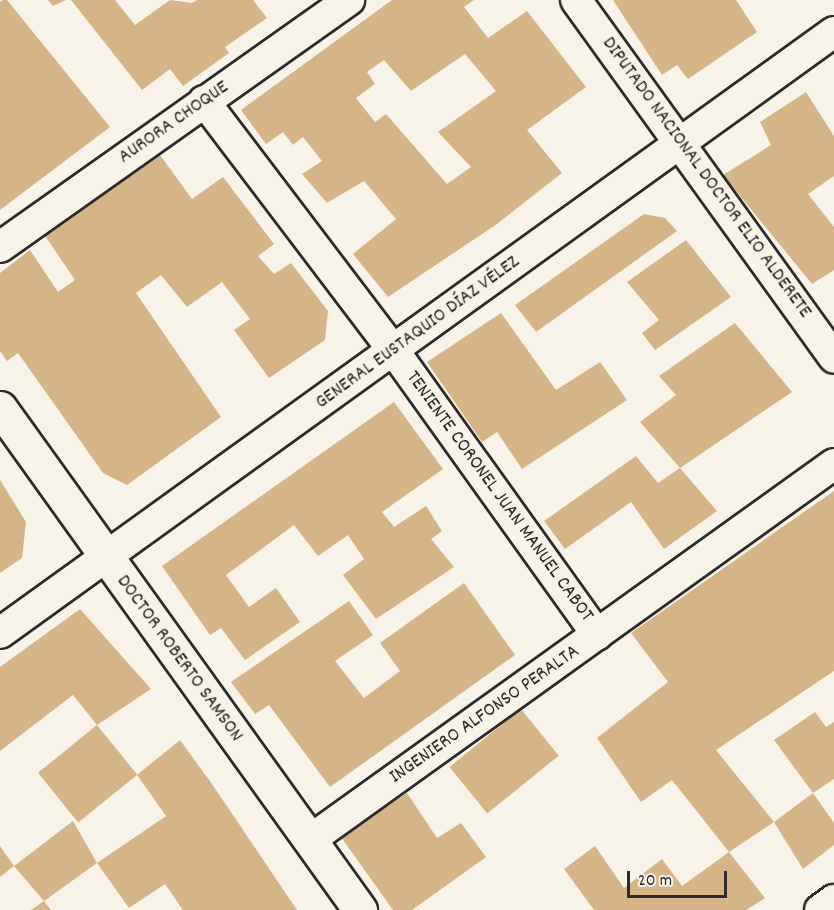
<!DOCTYPE html>
<meta charset="utf-8">
<style>
body{margin:0}
#map{position:relative;width:834px;height:910px;overflow:hidden;background:#f7f3e8;font-family:Dekko,sans-serif}
div>[style]{position:absolute}
.building>*{inset:0;background:#d5b588;transform-origin:0 0}
.roads{filter:drop-shadow(2px 0 #2b2b2b) drop-shadow(-2px 0 #2b2b2b) drop-shadow(0 2px #2b2b2b) drop-shadow(0 -2px #2b2b2b)}
.street>*{height:30px;margin:-15px;padding:0 15px;transform-origin:15px;border-radius:15px;background:#f7f3e8}
.secondary>*{height:33px;margin:-16.5px;padding:0 16.5px;transform-origin:16.5px;border-radius:16.5px;background:#f7f3e8}
span{translate:-50% -50%;white-space:nowrap;text-align:center;line-height:1.15;-webkit-text-stroke:4.5px #f7f3e8;paint-order:stroke}
.street-label{font-size:20px;color:#2b2b2b}
.scale{position:absolute;left:627px;top:871px;width:100px;height:27px;box-sizing:border-box;border:3px solid #2b2b2b;border-top:0;padding-left:8px;font-size:18px;line-height:21px;white-space:nowrap;color:#2b2b2b;-webkit-text-stroke:4px #f7f3e8;paint-order:stroke}
</style>
<div id="map">
<div class="building">
<div style="clip-path:polygon(3px 0,7px 0,110px 127px,0 210px,0 2px)"></div>
<div style="clip-path:polygon(48px 0,66px 0,53px 6px)"></div>
<div style="clip-path:polygon(71px 0,115px 0,135px 25px,170px 0,192px 3px,197px 0,253px 0,267px 18px,225px 47px,229px 53px,183px 86px,170px 69px,142px 90px)"></div>
<div style="clip-path:polygon(evenodd,392px 0,474px 0,464px 7px,488px 38px,527px 11px,586px 87px,527px 130px,562px 173px,497px 224px,388px 297px,353px 254px,396px 219px,364px 181px,327px 203px,302px 174px,322px 161px,303px 137px,293px 145px,283px 132px,266px 144px,241px 110px,392px 0,465px 54px,496px 91px,438px 132px,471px 167px,447px 184px,386px 114px,375px 122px,356px 98px,375px 84px,367px 72px,384px 60px,411px 91px,465px 54px)"></div>
<div style="clip-path:polygon(613px 0,736px 0,757px 32px,688px 79px,677px 65px,662px 75px)"></div>
<div style="clip-path:polygon(806px 92px,834px 136px,834px 176px,808px 194px,834px 227px,834px 270px,812px 284px,723px 175px,771px 145px,760px 122px)"></div>
<div style="clip-path:polygon(160px 155px,192px 199px,223px 177px,274px 244px,258px 256px,274px 274px,291px 263px,328px 311px,325px 340px,269px 378px,234px 330px,250px 319px,222px 282px,187px 307px,161px 275px,136px 293px,221px 417px,127px 485px,103px 473px,18px 353px,7px 361px,0 351px,0 273px,30px 250px,58px 292px,75px 280px,45px 236px)"></div>
<div style="clip-path:polygon(644px 214px,665px 218px,677px 231px,536px 332px,515px 305px)"></div>
<div style="clip-path:polygon(686px 240px,731px 297px,655px 350px,642px 333px,659px 320px,627px 282px)"></div>
<div style="clip-path:polygon(501px 313px,556px 390px,600px 362px,627px 400px,522px 469px,497px 432px,482px 442px,427px 362px)"></div>
<div style="clip-path:polygon(735px 323px,792px 392px,680px 468px,717px 511px,664px 549px,631px 502px,565px 549px,544px 521px,636px 456px,658px 483px,680px 468px,640px 422px,676px 395px,659px 376px)"></div>
<div style="clip-path:polygon(394px 402px,443px 469px,382px 512px,394px 527px,426px 506px,442px 531px,431px 539px,454px 567px,376px 619px,343px 575px,364px 559px,348px 535px,318px 556px,294px 525px,226px 575px,249px 607px,276px 588px,300px 622px,245px 660px,221px 628px,210px 635px,162px 566px)"></div>
<div style="clip-path:polygon(0 480px,26px 522px,22px 558px,0 573px)"></div>
<div style="clip-path:polygon(834px 491px,834px 671px,716px 750px,774px 822px,729px 852px,672px 780px,641px 802px,597px 738px,668px 682px,631px 633px)"></div>
<div style="clip-path:polygon(464px 583px,515px 655px,330px 787px,269px 705px,255px 714px,231px 682px,349px 601px,373px 635px,335px 661px,364px 698px,400px 671px,380px 643px)"></div>
<div style="clip-path:polygon(80px 609px,151px 689px,97px 725px,73px 695px,0 751px,0 667px)"></div>
<div style="left:521px;top:709px;width:60px;height:92px;rotate:51deg"></div>
<div style="clip-path:polygon(815px 712px,826px 727px,834px 722px,834px 779px,813px 793px,774px 740px)"></div>
<div style="left:97px;top:725px;width:64px;height:76px;rotate:51deg"></div>
<div style="clip-path:polygon(180px 740px,212px 784px,297px 910px,183px 910px,165px 884px,129px 908px,97px 863px,166px 816px,137px 775px)"></div>
<div style="clip-path:polygon(407px 793px,437px 838px,461px 823px,486px 857px,412px 910px,393px 910px,341px 837px)"></div>
<div style="clip-path:polygon(813px 793px,834px 823px,834px 845px,803px 869px,774px 822px)"></div>
<div style="clip-path:polygon(73px 821px,97px 863px,44px 901px,14px 866px,0 877px,0 846px,14px 866px)"></div>
<div style="clip-path:polygon(595px 846px,624px 888px,662px 859px,682px 886px,729px 852px,765px 898px,746px 910px,594px 910px,564px 869px)"></div>
<div style="clip-path:polygon(44px 901px,51px 910px,31px 910px)"></div>
</div>
<div class="roads">
<div class="street">
<div style="left:576px;top:0;width:441px;rotate:54.2deg"></div>
<div style="left:204px;top:101px;width:314px;rotate:52.8deg"></div>
<div style="left:394px;top:351px;width:349px;rotate:54.4deg"></div>
<div style="left:0;top:247px;width:428px;rotate:-35.3deg"></div>
<div style="left:0;top:633px;width:1028px;rotate:-35.78deg"></div>
<div style="left:310px;top:840px;width:645px;rotate:-35.66deg"></div>
<div style="left:820px;top:910px;width:17px;rotate:-36deg"></div>
</div>
<div class="secondary">
<div style="left:0;top:408px;width:618px;rotate:54.35deg"></div>
</div>
</div>
<div class="street-label">
<span style="left:174px;top:123px;rotate:-35deg">AURORA CHOQUE</span>
<span style="left:706px;top:178px;rotate:54deg">DIPUTADO NACIONAL DOCTOR ELIO ALDERETE</span>
<span style="left:418px;top:333px;rotate:-36deg">GENERAL EUSTAQUIO DÍAZ VÉLEZ</span>
<span style="left:499px;top:497px;rotate:54deg">TENIENTE CORONEL JUAN MANUEL CABOT</span>
<span style="left:179px;top:659px;rotate:54deg">DOCTOR ROBERTO SAMSON</span>
<span style="left:485px;top:715px;rotate:-35deg">INGENIERO ALFONSO PERALTA</span>
</div>
<div class="scale">20 m</div>
</div>
